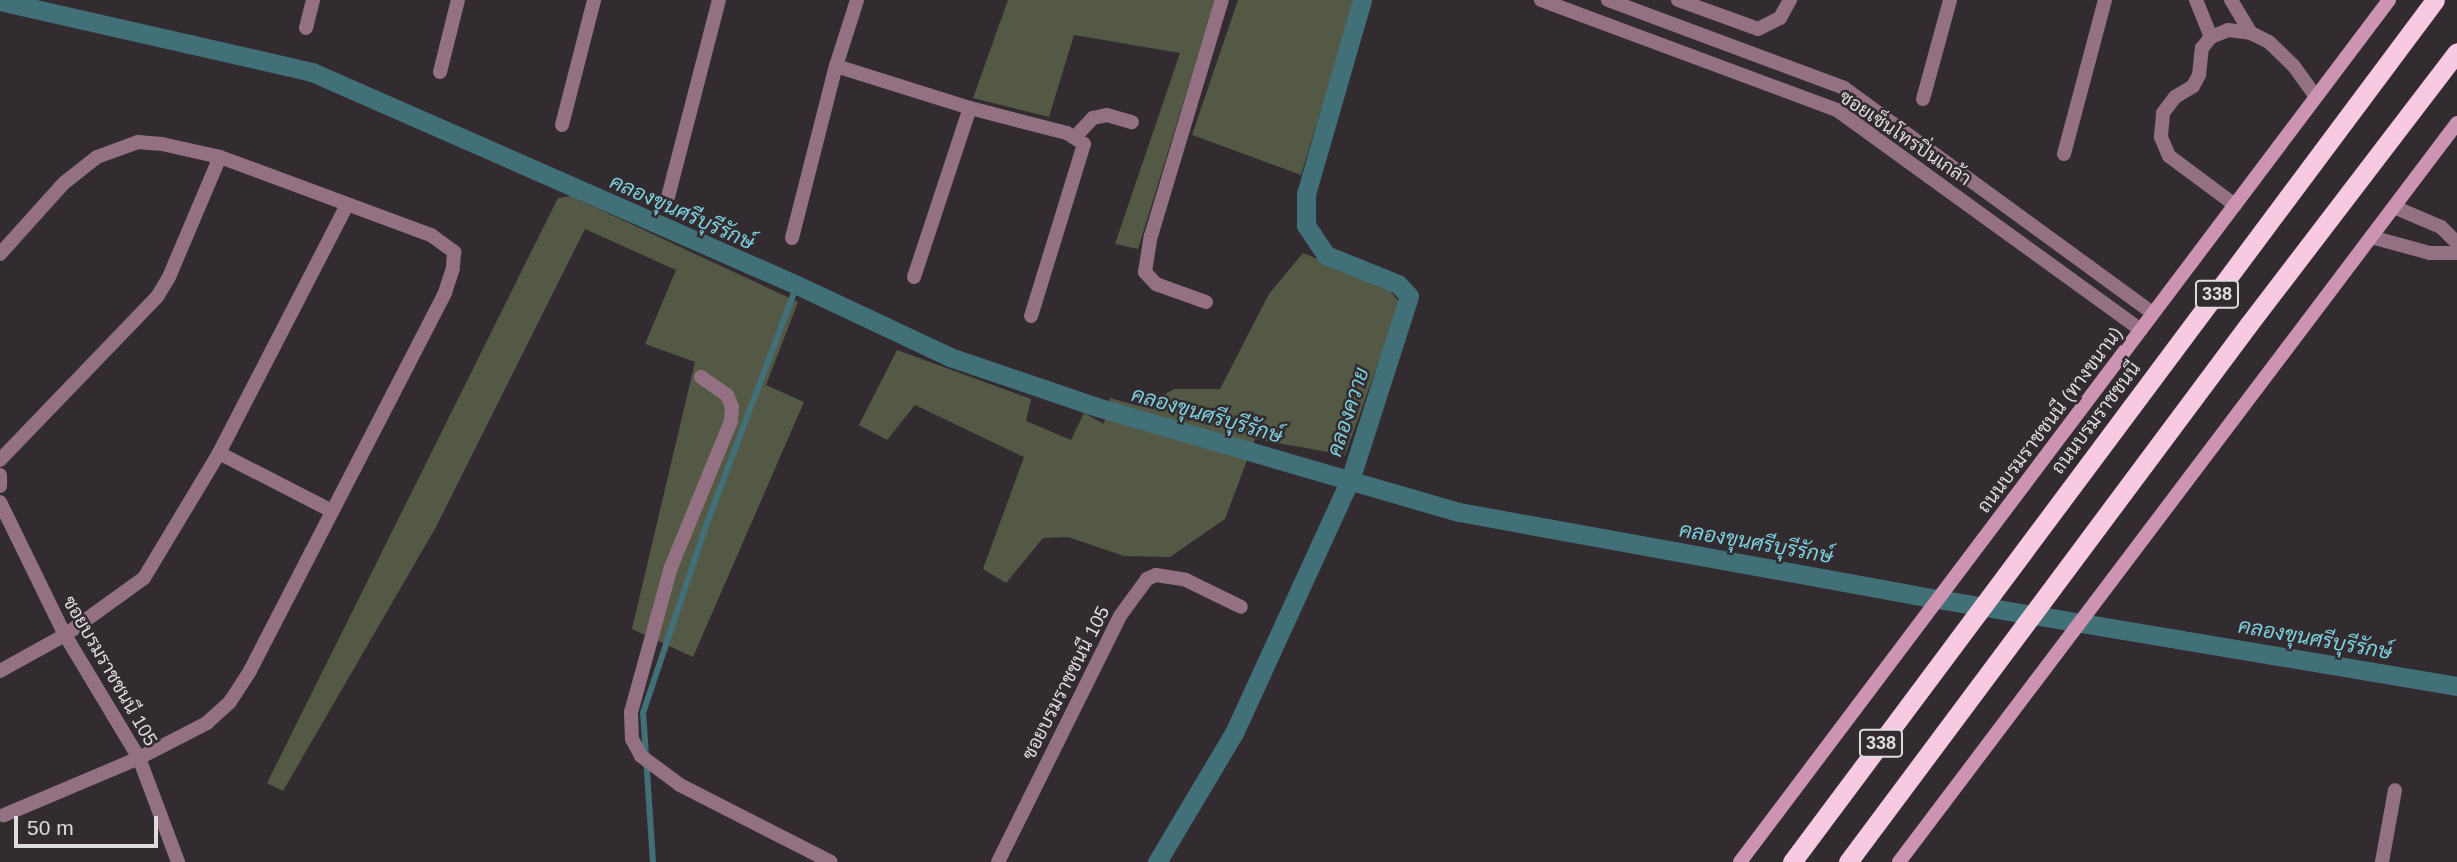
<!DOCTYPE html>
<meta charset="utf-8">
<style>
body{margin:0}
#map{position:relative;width:2457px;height:862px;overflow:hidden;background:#322c31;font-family:Arial,Sarabun,sans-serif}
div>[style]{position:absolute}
.green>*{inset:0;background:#535944}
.stream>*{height:6px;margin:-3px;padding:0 3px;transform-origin:3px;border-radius:3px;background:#417078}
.canal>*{height:19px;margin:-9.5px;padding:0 9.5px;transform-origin:9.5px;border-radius:9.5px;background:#417078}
.minor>*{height:14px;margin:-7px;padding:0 7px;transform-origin:7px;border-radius:7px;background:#937082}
.secondary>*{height:14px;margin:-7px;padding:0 7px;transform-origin:7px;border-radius:7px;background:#cc94b1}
.trunk>*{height:19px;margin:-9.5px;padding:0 9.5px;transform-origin:9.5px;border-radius:9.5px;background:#f7cae1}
span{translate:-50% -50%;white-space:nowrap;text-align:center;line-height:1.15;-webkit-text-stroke:5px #322c31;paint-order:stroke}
.shield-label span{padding:2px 5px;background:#322c31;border:2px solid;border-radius:5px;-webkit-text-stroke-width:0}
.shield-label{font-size:18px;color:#dfdcdf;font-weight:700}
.street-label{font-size:19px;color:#dfdcdf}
.water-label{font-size:21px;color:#7cd0dc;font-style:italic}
.scale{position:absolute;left:14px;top:816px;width:144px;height:32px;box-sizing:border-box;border:4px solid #dfdcdf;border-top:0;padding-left:9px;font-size:21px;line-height:24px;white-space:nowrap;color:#dfdcdf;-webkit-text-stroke:5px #322c31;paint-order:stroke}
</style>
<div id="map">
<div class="green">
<div style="clip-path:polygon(1008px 0,1215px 0,1138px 249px,1115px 244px,1180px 53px,1074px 35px,1049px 117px,973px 98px)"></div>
<div style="clip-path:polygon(1238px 0,1355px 0,1301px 175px,1192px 135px)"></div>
<div style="clip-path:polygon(571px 196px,798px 302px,766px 385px,804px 402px,693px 657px,632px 629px,695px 362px,645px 344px,676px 270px,585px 229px,436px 527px,283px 791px,267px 783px,558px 198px)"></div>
<div style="clip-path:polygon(1303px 253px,1388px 288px,1400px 303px,1345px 455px,1255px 439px,1225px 519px,1170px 557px,1124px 556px,1068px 537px,1043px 538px,1006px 583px,983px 569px,1024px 457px,915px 405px,887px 440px,859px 425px,897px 350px,1031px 399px,1026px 421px,1071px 440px,1084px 413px,1104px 424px,1110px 398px,1143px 407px,1174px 389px,1220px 389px,1269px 294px)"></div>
</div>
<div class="stream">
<div style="left:653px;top:862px;width:149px;rotate:-93.8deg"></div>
<div style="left:643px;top:713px;width:200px;rotate:-71.4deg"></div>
<div style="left:707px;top:523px;width:254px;rotate:-69.3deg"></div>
</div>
<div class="canal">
<div style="left:0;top:1px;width:320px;rotate:12.8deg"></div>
<div style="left:312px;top:72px;width:530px;rotate:23.71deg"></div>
<div style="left:797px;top:285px;width:169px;rotate:25.2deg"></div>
<div style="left:950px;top:357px;width:155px;rotate:18.8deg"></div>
<div style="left:1097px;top:407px;width:377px;rotate:16.2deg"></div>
<div style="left:1459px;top:512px;width:463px;rotate:10.3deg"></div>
<div style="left:1914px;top:595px;width:551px;rotate:9.51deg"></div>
<div style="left:1157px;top:862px;width:150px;rotate:-59.2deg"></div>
<div style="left:1234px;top:733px;width:278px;rotate:-65.4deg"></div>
<div style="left:1350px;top:480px;width:193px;rotate:-72.2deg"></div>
<div style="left:1409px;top:296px;width:16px;rotate:-133deg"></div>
<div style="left:1398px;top:284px;width:78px;rotate:-158.1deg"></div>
<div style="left:1326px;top:255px;width:36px;rotate:-124deg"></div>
<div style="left:1306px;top:225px;width:31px;rotate:-90deg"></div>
<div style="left:1306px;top:194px;width:202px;rotate:-73.9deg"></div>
</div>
<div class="minor">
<div style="left:1541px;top:0;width:316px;rotate:20.4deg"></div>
<div style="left:1837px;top:110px;width:375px;rotate:35.9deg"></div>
<div style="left:1608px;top:0;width:252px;rotate:20.4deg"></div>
<div style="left:1844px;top:88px;width:382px;rotate:36.1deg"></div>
<div style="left:1678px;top:0;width:85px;rotate:19.9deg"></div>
<div style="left:1758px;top:29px;width:25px;rotate:-27deg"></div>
<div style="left:1780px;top:18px;width:21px;rotate:-61deg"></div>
<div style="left:2196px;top:0;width:40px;rotate:68deg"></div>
<div style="left:2231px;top:0;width:39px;rotate:59deg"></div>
<div style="left:306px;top:28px;width:29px;rotate:-76deg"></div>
<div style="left:836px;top:66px;width:140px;rotate:17.4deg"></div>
<div style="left:970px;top:108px;width:100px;rotate:14.5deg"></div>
<div style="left:1067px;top:133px;width:20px;rotate:33deg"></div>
<div style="left:1084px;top:144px;width:180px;rotate:107.1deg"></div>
<div style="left:440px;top:72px;width:74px;rotate:-76deg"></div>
<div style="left:1923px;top:99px;width:103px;rotate:-74.7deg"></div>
<div style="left:562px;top:125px;width:129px;rotate:-75.6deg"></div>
<div style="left:1076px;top:136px;width:25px;rotate:-47deg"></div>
<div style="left:1093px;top:118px;width:14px;rotate:-12deg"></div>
<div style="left:1107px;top:115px;width:26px;rotate:16deg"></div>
<div style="left:2064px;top:154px;width:159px;rotate:-75.1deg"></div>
<div style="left:668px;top:197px;width:203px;rotate:-75.5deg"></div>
<div style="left:2235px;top:205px;width:82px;rotate:-143.4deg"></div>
<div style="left:2169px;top:156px;width:21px;rotate:-113deg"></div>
<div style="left:2161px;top:137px;width:24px;rotate:-85deg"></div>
<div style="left:2163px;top:113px;width:20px;rotate:-53deg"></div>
<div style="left:2175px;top:97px;width:21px;rotate:-31deg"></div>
<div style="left:2193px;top:86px;width:13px;rotate:-61deg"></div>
<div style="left:2199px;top:75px;width:27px;rotate:-84deg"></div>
<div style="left:2202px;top:48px;width:14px;rotate:-51deg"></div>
<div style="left:2211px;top:37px;width:18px;rotate:-22deg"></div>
<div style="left:2228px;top:30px;width:23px;rotate:7deg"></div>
<div style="left:2251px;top:33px;width:20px;rotate:27deg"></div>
<div style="left:2269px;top:42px;width:33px;rotate:44deg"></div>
<div style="left:2293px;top:65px;width:39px;rotate:54deg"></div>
<div style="left:2394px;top:207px;width:51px;rotate:23.1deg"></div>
<div style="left:2441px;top:227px;width:23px;rotate:45deg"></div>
<div style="left:2371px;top:237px;width:61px;rotate:15.2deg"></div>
<div style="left:2430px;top:253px;width:27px"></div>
<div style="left:792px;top:238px;width:178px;rotate:-75.7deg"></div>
<div style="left:836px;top:66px;width:69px;rotate:-72.3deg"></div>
<div style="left:0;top:254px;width:96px;rotate:-48deg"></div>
<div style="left:64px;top:183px;width:42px;rotate:-38.2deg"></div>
<div style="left:97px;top:157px;width:44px;rotate:-20.1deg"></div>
<div style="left:138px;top:142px;width:24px;rotate:5deg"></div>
<div style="left:162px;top:144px;width:59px;rotate:12.6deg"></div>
<div style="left:220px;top:157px;width:225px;rotate:20.3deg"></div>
<div style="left:431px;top:235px;width:29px;rotate:36deg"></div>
<div style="left:454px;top:252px;width:16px;rotate:94deg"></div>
<div style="left:453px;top:268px;width:26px;rotate:108deg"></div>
<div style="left:445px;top:293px;width:425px;rotate:117.3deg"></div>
<div style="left:250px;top:671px;width:37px;rotate:123deg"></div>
<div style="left:230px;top:702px;width:31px;rotate:138deg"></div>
<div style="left:207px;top:723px;width:76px;rotate:152.8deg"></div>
<div style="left:139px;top:758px;width:147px;rotate:157.1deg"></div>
<div style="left:914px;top:277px;width:178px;rotate:-71.7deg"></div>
<div style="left:1206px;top:302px;width:53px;rotate:-160.2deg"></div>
<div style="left:1156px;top:284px;width:16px;rotate:-133deg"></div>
<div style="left:1145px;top:272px;width:36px;rotate:-81deg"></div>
<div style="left:1151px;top:236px;width:246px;rotate:-73.3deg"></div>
<div style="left:701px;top:377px;width:32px;rotate:35deg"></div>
<div style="left:727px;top:395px;width:13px;rotate:67deg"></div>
<div style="left:732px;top:407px;width:14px;rotate:94deg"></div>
<div style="left:731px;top:421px;width:158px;rotate:112.3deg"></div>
<div style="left:671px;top:567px;width:150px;rotate:105.4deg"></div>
<div style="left:631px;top:712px;width:27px;rotate:88deg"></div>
<div style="left:632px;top:739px;width:19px;rotate:62deg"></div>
<div style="left:641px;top:756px;width:49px;rotate:36.6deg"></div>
<div style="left:680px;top:785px;width:169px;rotate:27deg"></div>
<div style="left:219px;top:453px;width:127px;rotate:27.2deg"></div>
<div style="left:0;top:460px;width:226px;rotate:-46.1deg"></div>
<div style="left:157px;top:297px;width:23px;rotate:-59deg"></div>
<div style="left:169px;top:277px;width:130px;rotate:-67deg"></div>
<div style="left:0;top:475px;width:11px;rotate:90deg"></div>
<div style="left:0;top:502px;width:148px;rotate:64deg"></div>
<div style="left:65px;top:635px;width:144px;rotate:59deg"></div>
<div style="left:139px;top:758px;width:111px;rotate:69.4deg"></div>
<div style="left:0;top:671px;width:74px;rotate:-29deg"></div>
<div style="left:65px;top:635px;width:97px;rotate:-35.8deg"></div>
<div style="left:144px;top:578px;width:146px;rotate:-59deg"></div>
<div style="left:219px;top:453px;width:279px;rotate:-62.7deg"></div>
<div style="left:998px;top:862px;width:275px;rotate:-63.6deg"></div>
<div style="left:1120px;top:616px;width:46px;rotate:-53.9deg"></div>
<div style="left:1147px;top:579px;width:10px;rotate:-24deg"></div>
<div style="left:1156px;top:575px;width:30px;rotate:9deg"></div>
<div style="left:1186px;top:580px;width:61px;rotate:26.1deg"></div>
<div style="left:2382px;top:862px;width:73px;rotate:-79.8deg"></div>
</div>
<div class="secondary">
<div style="left:1740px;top:862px;width:1079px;rotate:-53.02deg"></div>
<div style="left:1899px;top:862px;width:926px;rotate:-52.94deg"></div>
</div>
<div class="trunk">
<div style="left:1792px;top:862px;width:1075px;rotate:-53.28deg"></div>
<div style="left:1848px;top:862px;width:671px;rotate:-53.3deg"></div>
<div style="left:2249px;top:324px;width:342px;rotate:-52.6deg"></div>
</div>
<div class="shield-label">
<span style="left:2217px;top:294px">338</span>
<span style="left:1881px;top:743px">338</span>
</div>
<div class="street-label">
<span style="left:1905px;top:138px;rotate:34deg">ซอยเซ็นโทรปิ่นเกล้า</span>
<span style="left:2096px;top:418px;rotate:-53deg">ถนนบรมราชชนนี</span>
<span style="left:2050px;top:420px;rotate:-53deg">ถนนบรมราชชนนี (ทางขนาน)</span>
<span style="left:110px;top:671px;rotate:60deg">ซอยบรมราชชนนี 105</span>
<span style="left:1066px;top:683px;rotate:-63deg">ซอยบรมราชชนนี 105</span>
</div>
<div class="water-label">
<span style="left:682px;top:212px;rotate:24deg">คลองขุนศรีบุรีรักษ์</span>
<span style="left:1348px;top:412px;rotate:-72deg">คลองควาย</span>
<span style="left:1207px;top:415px;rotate:16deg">คลองขุนศรีบุรีรักษ์</span>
<span style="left:1756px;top:543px;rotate:10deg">คลองขุนศรีบุรีรักษ์</span>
<span style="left:2315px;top:639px;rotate:10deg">คลองขุนศรีบุรีรักษ์</span>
</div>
<div class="scale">50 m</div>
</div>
